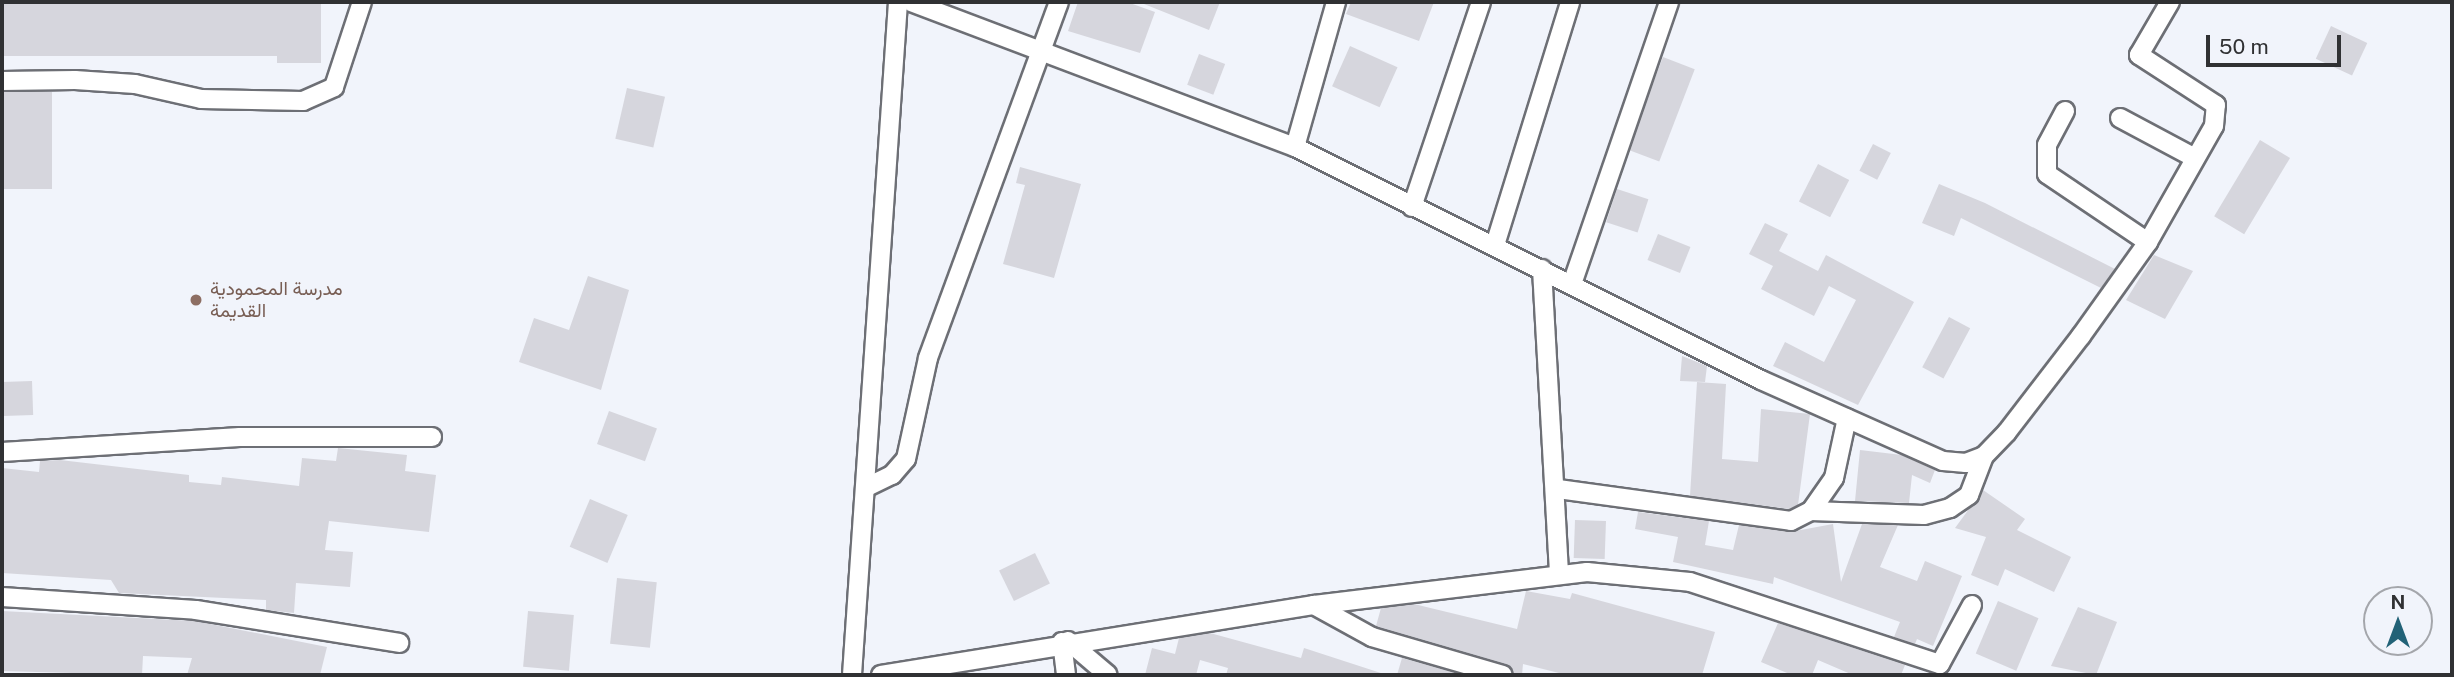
<!DOCTYPE html>
<meta charset="utf-8">
<style>
body{margin:0}
#map{position:relative;width:2454px;height:677px;overflow:hidden;background:#f1f4fb;font-family:"Public Sans",Vazirmatn,sans-serif}
div>[style]{position:absolute}
.building>*{inset:0;background:#d6d6dd;transform-origin:0 0}
.roads{filter:drop-shadow(2px 0 #6d6f75) drop-shadow(-2px 0 #6d6f75) drop-shadow(0 2px #6d6f75) drop-shadow(0 -2px #6d6f75)}
.minor>*{height:18px;margin:-9px;padding:0 9px;transform-origin:9px;border-radius:9px;background:#fff}
.dots>*{width:19px;height:19px;translate:-50% -50%;box-sizing:border-box;border:4px solid #f1f4fb;border-radius:50%}
span{translate:-50% -50%;white-space:nowrap;text-align:center;line-height:1.15;-webkit-text-stroke:5px #f1f4fb;paint-order:stroke}
.education-label{font-size:19px;color:#785e54}
.left{translate:0 -50%;text-align:left}
.frame{position:absolute;inset:0;border:4px solid #303133;pointer-events:none}
.north{position:absolute;left:2363px;top:586px;width:70px;height:70px;box-sizing:border-box;background:#f1f4fb;border:2px solid #a4a6ab;border-radius:50%;rotate:0deg;font-size:19px;font-weight:700;line-height:28px;text-align:center;color:#303133}
.north::after{content:'';display:block;margin:auto;width:24px;height:32px;background:#226277;clip-path:polygon(50% 0,100% 100%,50% 72%,0 100%)}
.scale{position:absolute;left:2206px;top:35px;width:135px;height:32px;box-sizing:border-box;border:4px solid #303133;border-top:0;padding-left:9px;font-size:21px;line-height:24px;white-space:nowrap;color:#303133;-webkit-text-stroke:5px #f1f4fb;paint-order:stroke}
</style>
<div id="map">
<div class="building">
<div style="clip-path:polygon(2px 2px,321px 2px,321px 63px,277px 63px,277px 56px,2px 56px)"></div>
<div style="clip-path:polygon(1078px 2px,1127px 2px,1155px 12px,1140px 53px,1068px 31px)"></div>
<div style="clip-path:polygon(1139px 2px,1220px 2px,1209px 30px)"></div>
<div style="clip-path:polygon(1351px 2px,1434px 2px,1419px 41px,1346px 14px)"></div>
<div style="left:2331px;top:26px;width:40px;height:36px;rotate:25deg"></div>
<div style="left:1350px;top:46px;width:52px;height:44px;rotate:24deg"></div>
<div style="left:1199px;top:54px;width:28px;height:33px;rotate:21deg"></div>
<div style="left:1663px;top:57px;width:34px;height:99px;rotate:21deg"></div>
<div style="left:627px;top:88px;width:39px;height:52px;rotate:13deg"></div>
<div style="left:2px;top:92px;width:50px;height:97px"></div>
<div style="left:2260px;top:140px;width:35px;height:89px;rotate:31deg"></div>
<div style="left:1873px;top:144px;width:20px;height:30px;rotate:27deg"></div>
<div style="left:1818px;top:164px;width:35px;height:42px;rotate:27deg"></div>
<div style="clip-path:polygon(1020px 167px,1081px 184px,1054px 278px,1003px 264px,1025px 185px,1016px 183px)"></div>
<div style="clip-path:polygon(1939px 184px,1985px 203px,2115px 269px,2101px 288px,1961px 218px,1954px 236px,1922px 223px)"></div>
<div style="left:1617px;top:189px;width:33px;height:35px;rotate:18deg"></div>
<div style="clip-path:polygon(1765px 223px,1788px 234px,1779px 251px,1818px 271px,1826px 255px,1914px 302px,1858px 405px,1773px 366px,1785px 342px,1824px 362px,1856px 300px,1829px 286px,1814px 316px,1761px 289px,1773px 266px,1749px 254px)"></div>
<div style="left:1658px;top:234px;width:35px;height:28px;rotate:22deg"></div>
<div style="clip-path:polygon(2154px 255px,2193px 271px,2165px 319px,2126px 300px)"></div>
<div style="clip-path:polygon(588px 276px,629px 290px,601px 390px,519px 362px,534px 318px,569px 330px)"></div>
<div style="left:1949px;top:317px;width:24px;height:57px;rotate:28deg"></div>
<div style="clip-path:polygon(1682px 356px,1707px 366px,1705px 382px,1680px 381px)"></div>
<div style="left:32px;top:381px;width:34px;height:30px;rotate:88deg"></div>
<div style="clip-path:polygon(1697px 382px,1726px 384px,1722px 459px,1758px 462px,1761px 409px,1810px 414px,1798px 505px,1789px 509px,1690px 496px)"></div>
<div style="left:609px;top:411px;width:51px;height:35px;rotate:20deg"></div>
<div style="clip-path:polygon(338px 448px,407px 455px,405px 471px,436px 475px,429px 532px,329px 521px,325px 550px,353px 552px,350px 587px,296px 583px,294px 613px,266px 610px,266px 600px,119px 593px,111px 580px,2px 573px,2px 468px,39px 472px,40px 461px,60px 460px,189px 475px,189px 482px,221px 485px,222px 477px,299px 486px,302px 458px,336px 461px)"></div>
<div style="clip-path:polygon(1860px 450px,1902px 455px,1935px 470px,1930px 483px,1912px 475px,1909px 503px,1855px 501px)"></div>
<div style="clip-path:polygon(1983px 490px,2025px 519px,2017px 530px,2071px 557px,2054px 592px,2005px 569px,1998px 586px,1971px 575px,1986px 537px,1955px 528px)"></div>
<div style="left:590px;top:499px;width:41px;height:52px;rotate:23deg"></div>
<div style="clip-path:polygon(1638px 512px,1709px 521px,1705px 545px,1733px 550px,1739px 525px,1790px 532px,1833px 524px,1841px 582px,1862px 524px,1898px 525px,1880px 567px,1917px 581px,1925px 561px,1962px 576px,1933px 646px,1917px 639px,1915px 644px,1894px 637px,1900px 622px,1774px 577px,1773px 584px,1673px 562px,1678px 537px,1635px 529px)"></div>
<div style="left:1575px;top:520px;width:31px;height:38px;rotate:2deg"></div>
<div style="left:1035px;top:553px;width:34px;height:40px;rotate:64deg"></div>
<div style="left:617px;top:578px;width:40px;height:66px;rotate:6deg"></div>
<div style="clip-path:polygon(1526px 591px,1570px 599px,1572px 593px,1715px 632px,1702px 675px,1567px 675px,1523px 664px,1522px 675px,1514px 675px,1506px 664px,1376px 626px,1381px 608px,1414px 604px,1517px 629px)"></div>
<div style="left:1998px;top:601px;width:44px;height:57px;rotate:23deg"></div>
<div style="clip-path:polygon(2078px 607px,2117px 622px,2096px 675px,2051px 666px)"></div>
<div style="clip-path:polygon(2px 611px,195px 621px,327px 647px,320px 675px,187px 675px,192px 658px,143px 656px,142px 675px,2px 671px)"></div>
<div style="left:528px;top:611px;width:46px;height:56px;rotate:5deg"></div>
<div style="clip-path:polygon(1778px 623px,1905px 665px,1901px 675px,1853px 675px,1818px 660px,1812px 675px,1792px 675px,1761px 662px)"></div>
<div style="clip-path:polygon(1210px 633px,1301px 658px,1304px 648px,1387px 675px,1226px 675px,1228px 668px,1200px 660px,1196px 675px,1145px 675px,1152px 648px,1175px 654px,1179px 638px)"></div>
<div style="clip-path:polygon(1402px 658px,1463px 675px,1397px 675px)"></div>
</div>
<div class="roads">
<div class="minor">
<div style="left:911px;top:2px;width:410px;rotate:20.7deg"></div>
<div style="left:1295px;top:147px;width:521px;rotate:26.57deg"></div>
<div style="left:1761px;top:380px;width:199px;rotate:24deg"></div>
<div style="left:1943px;top:461px;width:23px;rotate:5deg"></div>
<div style="left:1966px;top:463px;width:19px;rotate:-21deg"></div>
<div style="left:1984px;top:456px;width:33px;rotate:-46deg"></div>
<div style="left:2007px;top:432px;width:121px;rotate:-52.4deg"></div>
<div style="left:2081px;top:336px;width:115px;rotate:-54.5deg"></div>
<div style="left:2148px;top:242px;width:133px;rotate:-60.4deg"></div>
<div style="left:2214px;top:126px;width:21px;rotate:-85deg"></div>
<div style="left:2216px;top:105px;width:92px;rotate:-147deg"></div>
<div style="left:2139px;top:55px;width:61px;rotate:-59.7deg"></div>
<div style="left:2px;top:81px;width:73px;rotate:-0.8deg"></div>
<div style="left:75px;top:80px;width:60px;rotate:3.8deg"></div>
<div style="left:135px;top:84px;width:68px;rotate:12.8deg"></div>
<div style="left:201px;top:99px;width:102px;rotate:1.1deg"></div>
<div style="left:303px;top:101px;width:34px;rotate:-24deg"></div>
<div style="left:334px;top:87px;width:89px;rotate:-71.8deg"></div>
<div style="left:2065px;top:111px;width:38px;rotate:118deg"></div>
<div style="left:2047px;top:145px;width:29px;rotate:90deg"></div>
<div style="left:2047px;top:174px;width:122px;rotate:34deg"></div>
<div style="left:2120px;top:118px;width:85px;rotate:28.1deg"></div>
<div style="left:1295px;top:147px;width:151px;rotate:-74.2deg"></div>
<div style="left:1412px;top:207px;width:216px;rotate:-71.4deg"></div>
<div style="left:1495px;top:245px;width:254px;rotate:-72.8deg"></div>
<div style="left:1542px;top:269px;width:305px;rotate:86.8deg"></div>
<div style="left:1572px;top:284px;width:298px;rotate:-71deg"></div>
<div style="left:2px;top:452px;width:238px;rotate:-3.6deg"></div>
<div style="left:240px;top:437px;width:192px"></div>
<div style="left:867px;top:487px;width:28px;rotate:-26deg"></div>
<div style="left:892px;top:475px;width:21px;rotate:-49deg"></div>
<div style="left:906px;top:459px;width:103px;rotate:-77.7deg"></div>
<div style="left:928px;top:358px;width:379px;rotate:-69.8deg"></div>
<div style="left:1558px;top:489px;width:235px;rotate:7.8deg"></div>
<div style="left:1791px;top:521px;width:22px;rotate:-27deg"></div>
<div style="left:1811px;top:511px;width:40px;rotate:-55.1deg"></div>
<div style="left:1834px;top:478px;width:61px;rotate:-77.8deg"></div>
<div style="left:1811px;top:511px;width:113px;rotate:2deg"></div>
<div style="left:1924px;top:515px;width:27px;rotate:-15deg"></div>
<div style="left:1950px;top:508px;width:23px;rotate:-34deg"></div>
<div style="left:1969px;top:495px;width:42px;rotate:-69deg"></div>
<div style="left:2px;top:597px;width:194px;rotate:3.8deg"></div>
<div style="left:196px;top:610px;width:206px;rotate:9.2deg"></div>
<div style="left:1314px;top:605px;width:66px;rotate:28.9deg"></div>
<div style="left:1372px;top:637px;width:136px;rotate:16.2deg"></div>
<div style="left:1068px;top:641px;width:52px;rotate:40.4deg"></div>
<div style="left:1062px;top:642px;width:33px;rotate:83deg"></div>
<div style="left:852px;top:675px;width:675px;rotate:-86.09deg"></div>
<div style="left:881px;top:675px;width:439px;rotate:-9.2deg"></div>
<div style="left:1314px;top:605px;width:275px;rotate:-6.9deg"></div>
<div style="left:1587px;top:572px;width:103px;rotate:5.5deg"></div>
<div style="left:1690px;top:582px;width:263px;rotate:18.2deg"></div>
<div style="left:1940px;top:664px;width:67px;rotate:-61.5deg"></div>
</div>
</div>
<div class="dots">
<div style="left:196px;top:300px;background:#8d6e63"></div>
</div>
<div class="education-label">
<span class="left" style="left:210px;top:300px">مدرسة المحمودية<br>القديمة</span>
</div>
<div class="frame"></div>
<div class="north">N</div>
<div class="scale">50 m</div>
</div>
